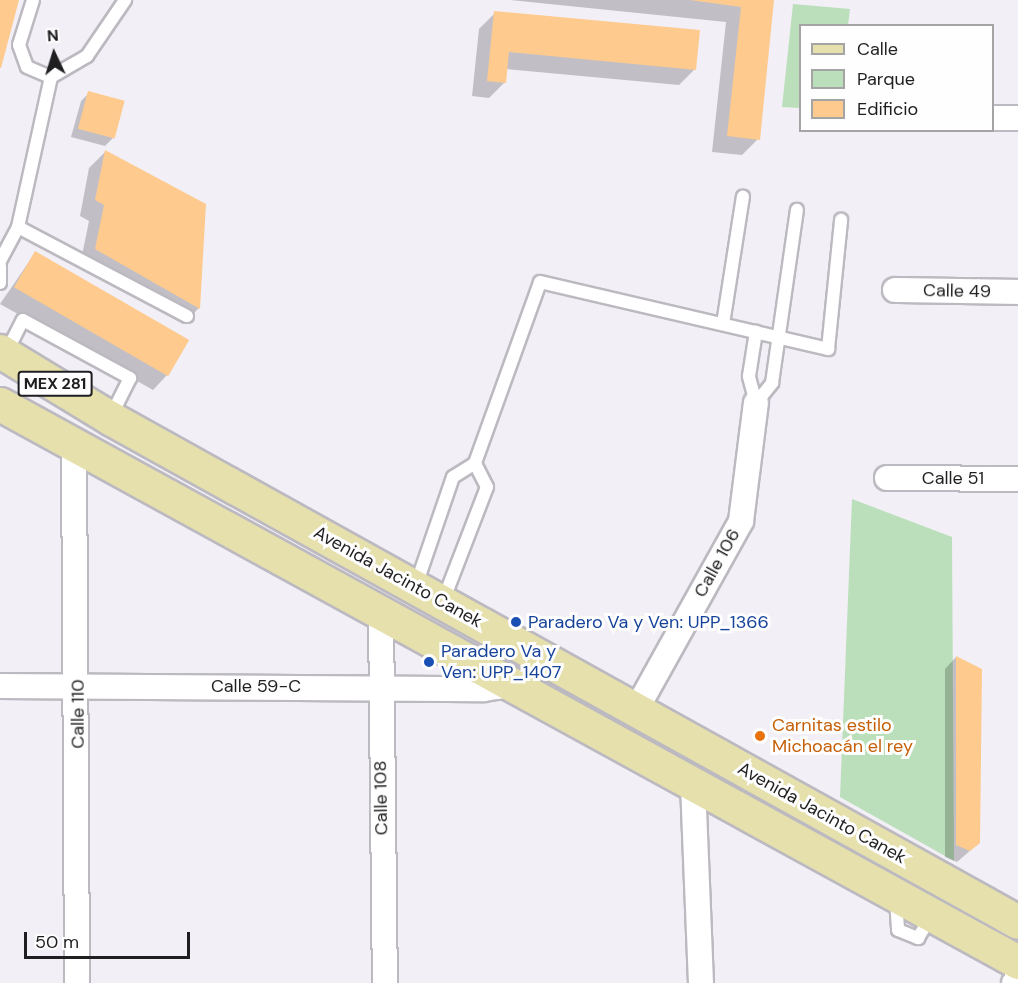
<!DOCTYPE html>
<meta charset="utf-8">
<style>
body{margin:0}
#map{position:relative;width:1018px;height:983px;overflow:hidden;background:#f2eff7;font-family:"DM Sans",sans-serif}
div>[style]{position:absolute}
.green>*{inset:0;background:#bbdfba}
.shadow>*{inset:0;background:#0003}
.building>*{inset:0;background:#feca8e;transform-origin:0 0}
.roads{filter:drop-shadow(2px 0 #bcb9c0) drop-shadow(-2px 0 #bcb9c0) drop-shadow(0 2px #bcb9c0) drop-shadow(0 -2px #bcb9c0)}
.service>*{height:12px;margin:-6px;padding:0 6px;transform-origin:6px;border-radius:6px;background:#fff}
.minor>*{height:24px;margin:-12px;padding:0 12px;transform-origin:12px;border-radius:12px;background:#fff}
.primary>*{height:33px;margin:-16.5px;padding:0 16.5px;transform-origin:16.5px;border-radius:16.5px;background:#e6e0ad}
.dots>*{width:16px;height:16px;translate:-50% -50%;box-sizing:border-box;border:3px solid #fefefe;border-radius:50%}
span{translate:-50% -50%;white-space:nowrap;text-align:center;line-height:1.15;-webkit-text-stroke:6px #fefefe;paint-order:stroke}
.shield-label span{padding:2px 4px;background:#fefefe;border:2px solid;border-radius:4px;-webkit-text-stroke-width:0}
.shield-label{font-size:16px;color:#1f1e20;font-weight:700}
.street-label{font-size:18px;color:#1f1e20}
.transit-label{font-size:18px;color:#164399}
.left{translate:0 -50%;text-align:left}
.food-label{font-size:18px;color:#c56008}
.legend{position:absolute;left:799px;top:24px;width:195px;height:108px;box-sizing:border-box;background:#fefefe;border:2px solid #a5a4a5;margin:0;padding:8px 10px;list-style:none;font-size:18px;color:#1f1e20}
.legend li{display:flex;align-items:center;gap:12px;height:30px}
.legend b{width:30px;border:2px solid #a5a4a5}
.north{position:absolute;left:24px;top:24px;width:60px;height:60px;-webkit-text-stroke:4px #fefefe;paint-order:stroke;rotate:356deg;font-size:16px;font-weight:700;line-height:24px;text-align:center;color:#1f1e20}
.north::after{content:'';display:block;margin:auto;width:21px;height:27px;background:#1f1e20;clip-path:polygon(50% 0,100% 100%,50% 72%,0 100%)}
.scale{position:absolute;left:24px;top:932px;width:166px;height:27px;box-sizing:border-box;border:3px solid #1f1e20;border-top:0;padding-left:8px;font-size:18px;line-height:21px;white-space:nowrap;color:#1f1e20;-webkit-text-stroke:4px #fefefe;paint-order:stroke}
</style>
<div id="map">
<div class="green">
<div style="clip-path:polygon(793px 4px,850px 9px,848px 25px,800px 26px,800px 108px,782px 107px)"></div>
<div style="clip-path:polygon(852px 499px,952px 537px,954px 861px,840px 797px)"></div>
</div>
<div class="shadow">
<div style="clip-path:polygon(510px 0,773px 0,758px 139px,742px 155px,712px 152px,726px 22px)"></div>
<div style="clip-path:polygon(495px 13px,695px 69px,679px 85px,506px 69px,505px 82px,489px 98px,472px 96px,479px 29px)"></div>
<div style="clip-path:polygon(89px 93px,113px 138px,105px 146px,71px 137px,81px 101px)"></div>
<div style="clip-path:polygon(105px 152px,199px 308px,183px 324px,80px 265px,89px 221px,80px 216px,89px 168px)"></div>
<div style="clip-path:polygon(35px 253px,168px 374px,153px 390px,0 304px)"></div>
<div style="clip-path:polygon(956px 657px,979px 843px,957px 862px,945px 857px,945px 669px)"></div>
</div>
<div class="building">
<div style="clip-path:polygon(0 0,19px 0,1px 68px,0 68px)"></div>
<div style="clip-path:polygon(690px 0,774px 0,760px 140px,727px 136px,741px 7px)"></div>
<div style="clip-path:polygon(494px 11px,700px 30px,696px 70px,509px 52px,506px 83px,487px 81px)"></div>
<div style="left:88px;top:91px;width:38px;height:39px;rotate:15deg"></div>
<div style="clip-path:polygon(105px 150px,206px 204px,200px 309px,95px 249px,104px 205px,95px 200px)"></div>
<div style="left:35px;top:251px;width:178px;height:42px;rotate:30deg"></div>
<div style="clip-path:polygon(956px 656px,982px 669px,980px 843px,970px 851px,956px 845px)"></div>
</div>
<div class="roads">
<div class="service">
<div style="left:33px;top:0;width:47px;rotate:107.3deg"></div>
<div style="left:19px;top:45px;width:23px;rotate:70deg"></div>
<div style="left:27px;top:67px;width:26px;rotate:23deg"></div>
<div style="left:18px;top:227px;width:191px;rotate:27.8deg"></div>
<div style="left:0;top:261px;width:38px;rotate:-62deg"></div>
<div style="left:18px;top:227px;width:154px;rotate:-77.6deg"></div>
<div style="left:51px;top:77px;width:42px;rotate:-30.3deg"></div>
<div style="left:87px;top:56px;width:68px;rotate:-55.8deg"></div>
<div style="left:0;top:266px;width:17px;rotate:90deg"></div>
<div style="left:723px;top:324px;width:129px;rotate:-81.1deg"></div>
<div style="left:6px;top:353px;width:37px;rotate:-63deg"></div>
<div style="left:23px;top:320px;width:122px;rotate:28.5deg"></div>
<div style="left:130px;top:378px;width:45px;rotate:116.6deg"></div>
<div style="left:756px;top:403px;width:26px;rotate:-51deg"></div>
<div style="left:772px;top:383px;width:175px;rotate:-81.8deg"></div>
<div style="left:756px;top:403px;width:28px;rotate:-105deg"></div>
<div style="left:749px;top:376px;width:45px;rotate:-81deg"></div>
<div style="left:416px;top:585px;width:114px;rotate:-71.1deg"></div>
<div style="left:453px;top:477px;width:26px;rotate:-32deg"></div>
<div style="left:475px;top:463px;width:192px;rotate:-70.2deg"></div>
<div style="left:540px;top:282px;width:296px;rotate:13.1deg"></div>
<div style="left:828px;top:349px;width:130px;rotate:-84.2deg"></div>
<div style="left:443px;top:601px;width:122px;rotate:-68.9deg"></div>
<div style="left:487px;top:487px;width:27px;rotate:-117deg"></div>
<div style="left:896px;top:900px;width:30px;rotate:86deg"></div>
<div style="left:898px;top:930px;width:22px;rotate:22deg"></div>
<div style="left:918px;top:938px;width:26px;rotate:-59deg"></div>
</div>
<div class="minor">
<div style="left:992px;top:118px;width:26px"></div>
<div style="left:895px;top:290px;width:123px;rotate:0.9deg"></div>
<div style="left:74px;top:444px;width:539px;rotate:89.68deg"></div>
<div style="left:887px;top:478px;width:131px;rotate:0.4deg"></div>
<div style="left:381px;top:613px;width:370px;rotate:89.4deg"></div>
<div style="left:0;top:686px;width:483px;rotate:0.4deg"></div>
<div style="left:483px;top:689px;width:29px;rotate:-8deg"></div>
<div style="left:636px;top:710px;width:216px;rotate:-60.9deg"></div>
<div style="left:741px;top:521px;width:119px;rotate:-82.8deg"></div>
<div style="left:693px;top:784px;width:199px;rotate:87.7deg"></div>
<div style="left:1014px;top:983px;width:6px;rotate:-51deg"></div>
</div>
<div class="primary">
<div style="left:0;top:351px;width:129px;rotate:31.3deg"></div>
<div style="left:110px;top:418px;width:1038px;rotate:29.03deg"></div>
<div style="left:0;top:404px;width:1161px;rotate:28.73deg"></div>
</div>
</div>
<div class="dots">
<div style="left:516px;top:622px;background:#1a4fb4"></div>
<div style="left:429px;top:662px;background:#1a4fb4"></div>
<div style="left:760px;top:736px;background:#e8710a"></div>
</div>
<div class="shield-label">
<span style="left:55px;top:384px">MEX 281</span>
</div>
<div class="street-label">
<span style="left:957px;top:291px;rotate:1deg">Calle 49</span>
<span style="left:953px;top:478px">Calle 51</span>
<span style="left:717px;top:563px;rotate:-61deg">Calle 106</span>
<span style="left:398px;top:577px;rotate:29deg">Avenida Jacinto Canek</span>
<span style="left:256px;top:686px">Calle 59-C</span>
<span style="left:78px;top:714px;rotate:-90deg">Calle 110</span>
<span style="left:381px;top:798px;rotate:-91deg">Calle 108</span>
<span style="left:822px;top:813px;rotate:29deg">Avenida Jacinto Canek</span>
</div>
<div class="transit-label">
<span class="left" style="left:528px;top:622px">Paradero Va y Ven: UPP_1366</span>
<span class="left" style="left:441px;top:662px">Paradero Va y<br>Ven: UPP_1407</span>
</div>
<div class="food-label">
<span class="left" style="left:772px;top:736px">Carnitas estilo<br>Michoacán el rey</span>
</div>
<ul class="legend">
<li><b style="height:8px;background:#e6e0ad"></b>Calle</li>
<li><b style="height:16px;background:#bbdfba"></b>Parque</li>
<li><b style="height:16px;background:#feca8e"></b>Edificio</li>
</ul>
<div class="north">N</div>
<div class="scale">50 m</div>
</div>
